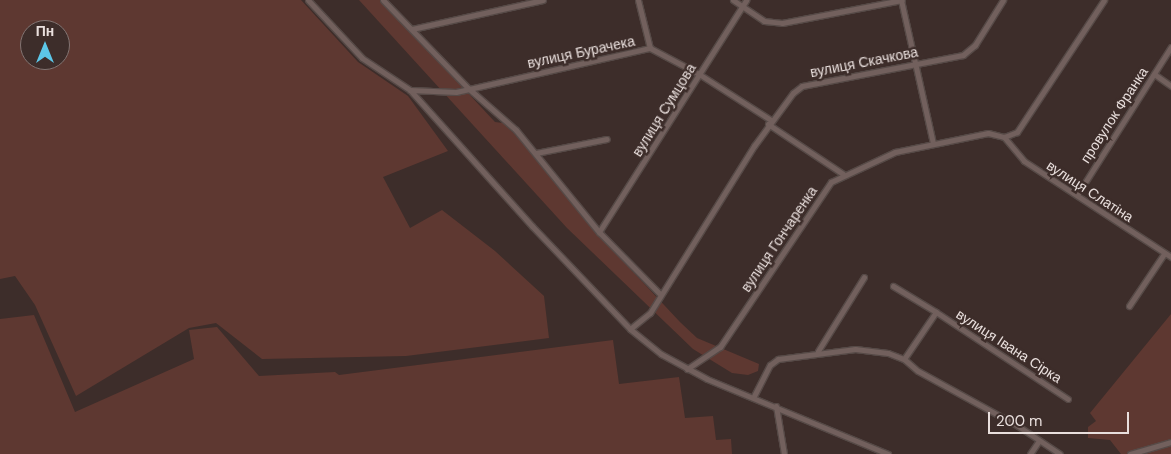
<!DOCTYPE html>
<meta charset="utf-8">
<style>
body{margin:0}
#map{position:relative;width:1171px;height:454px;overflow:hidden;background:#3d2d2a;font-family:"DM Sans",sans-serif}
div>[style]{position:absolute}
.green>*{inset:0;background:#5e3831}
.roads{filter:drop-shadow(1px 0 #564a47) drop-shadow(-1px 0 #564a47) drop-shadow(0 1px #564a47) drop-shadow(0 -1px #564a47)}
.street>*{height:5px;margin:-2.5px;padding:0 2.5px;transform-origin:2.5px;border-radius:2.5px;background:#72605d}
span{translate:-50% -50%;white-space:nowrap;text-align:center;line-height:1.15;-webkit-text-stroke:5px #3d2d2a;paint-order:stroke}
.street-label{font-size:14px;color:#e9dfdd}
.north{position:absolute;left:20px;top:20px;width:50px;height:50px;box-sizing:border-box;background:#3d2d2a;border:1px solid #827472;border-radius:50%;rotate:0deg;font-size:14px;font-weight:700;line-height:20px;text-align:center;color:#e9dfdd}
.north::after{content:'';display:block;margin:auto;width:18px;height:22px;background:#5cc7e8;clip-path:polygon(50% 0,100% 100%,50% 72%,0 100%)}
.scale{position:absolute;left:988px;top:412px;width:141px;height:22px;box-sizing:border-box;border:2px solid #e9dfdd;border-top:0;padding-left:6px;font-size:15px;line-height:18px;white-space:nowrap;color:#e9dfdd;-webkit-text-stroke:4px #3d2d2a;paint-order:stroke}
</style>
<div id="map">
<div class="green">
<div style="clip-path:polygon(evenodd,0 0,301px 0,358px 62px,408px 96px,448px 151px,383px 177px,410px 228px,442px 210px,495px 251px,544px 296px,549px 338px,406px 356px,262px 359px,216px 323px,189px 328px,76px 396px,35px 305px,15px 276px,0 279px,0 0,30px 30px,60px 30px,60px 60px,30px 60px,30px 30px)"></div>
<div style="clip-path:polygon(359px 0,381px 0,495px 122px,503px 123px,530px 149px,591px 227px,680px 322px,697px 338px,759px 364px,758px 371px,748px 375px,732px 373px,693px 349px,567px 228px)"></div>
<div style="clip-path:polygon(1171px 314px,1171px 454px,1121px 454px,1110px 440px,1088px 438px,1088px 427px,1096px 421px,1090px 413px)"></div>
<div style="clip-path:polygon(34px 315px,75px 412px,194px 359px,189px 330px,217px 327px,259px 376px,335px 372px,339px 375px,613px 340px,619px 384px,679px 377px,685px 418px,713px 416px,716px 440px,731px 439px,732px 454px,0 454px,0 319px)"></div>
</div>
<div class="roads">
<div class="street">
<div style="left:308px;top:0;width:79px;rotate:47deg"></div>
<div style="left:362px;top:58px;width:58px;rotate:33.7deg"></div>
<div style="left:410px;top:90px;width:183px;rotate:48.1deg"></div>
<div style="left:532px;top:226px;width:142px;rotate:46.4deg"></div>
<div style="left:630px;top:329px;width:40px;rotate:39deg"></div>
<div style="left:661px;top:354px;width:52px;rotate:28.5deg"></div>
<div style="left:707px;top:379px;width:196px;rotate:22.5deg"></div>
<div style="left:383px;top:0;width:122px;rotate:46deg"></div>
<div style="left:468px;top:88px;width:64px;rotate:41.2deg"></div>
<div style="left:516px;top:130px;width:132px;rotate:50.9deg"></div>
<div style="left:599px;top:232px;width:87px;rotate:45.5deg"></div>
<div style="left:638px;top:0;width:49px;rotate:76deg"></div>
<div style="left:733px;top:0;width:37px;rotate:34deg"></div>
<div style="left:764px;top:21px;width:18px;rotate:6deg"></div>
<div style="left:782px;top:23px;width:122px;rotate:-10.9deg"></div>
<div style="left:901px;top:0;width:147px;rotate:77.4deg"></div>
<div style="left:412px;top:29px;width:134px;rotate:-12.5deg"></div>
<div style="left:1154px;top:74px;width:21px;rotate:35deg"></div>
<div style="left:410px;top:90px;width:46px;rotate:2.5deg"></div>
<div style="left:456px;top:92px;width:199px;rotate:-12.8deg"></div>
<div style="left:650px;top:48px;width:55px;rotate:28deg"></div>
<div style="left:699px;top:74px;width:85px;rotate:32.6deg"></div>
<div style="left:768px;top:124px;width:90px;rotate:33.7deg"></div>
<div style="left:1004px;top:137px;width:31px;rotate:50deg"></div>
<div style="left:1024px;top:161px;width:176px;rotate:33.1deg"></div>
<div style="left:536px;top:153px;width:72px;rotate:-11.2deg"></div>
<div style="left:1077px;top:195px;width:175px;rotate:-57.6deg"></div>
<div style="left:599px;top:232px;width:275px;rotate:-57.6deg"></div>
<div style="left:893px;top:286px;width:50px;rotate:31.2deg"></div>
<div style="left:1129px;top:306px;width:63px;rotate:-56.1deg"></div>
<div style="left:630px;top:329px;width:26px;rotate:-39deg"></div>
<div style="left:650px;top:313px;width:197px;rotate:-58.1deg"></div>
<div style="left:754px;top:146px;width:66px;rotate:-53.7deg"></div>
<div style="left:793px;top:93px;width:11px;rotate:-38deg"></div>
<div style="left:802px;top:86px;width:164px;rotate:-10.9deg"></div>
<div style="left:963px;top:55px;width:16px;rotate:-40deg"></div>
<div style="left:975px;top:45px;width:53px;rotate:-58.1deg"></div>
<div style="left:818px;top:351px;width:87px;rotate:-58.1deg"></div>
<div style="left:904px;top:359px;width:57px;rotate:-55.8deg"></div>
<div style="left:936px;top:312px;width:158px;rotate:33.4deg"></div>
<div style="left:687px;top:369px;width:40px;rotate:-34deg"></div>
<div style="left:720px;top:347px;width:199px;rotate:-56.1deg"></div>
<div style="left:831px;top:182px;width:71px;rotate:-25.1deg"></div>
<div style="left:895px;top:152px;width:95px;rotate:-11.5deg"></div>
<div style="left:988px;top:133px;width:16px;rotate:14deg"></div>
<div style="left:1004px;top:137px;width:14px;rotate:-21deg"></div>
<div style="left:1017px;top:132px;width:158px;rotate:-56.6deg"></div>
<div style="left:754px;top:396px;width:35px;rotate:-63deg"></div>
<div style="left:770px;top:365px;width:10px;rotate:-37deg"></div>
<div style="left:778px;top:359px;width:78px;rotate:-7.4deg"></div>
<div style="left:855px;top:349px;width:33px;rotate:7deg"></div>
<div style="left:888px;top:353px;width:17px;rotate:21deg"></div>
<div style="left:904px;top:359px;width:18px;rotate:41deg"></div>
<div style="left:918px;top:371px;width:114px;rotate:28.8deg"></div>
<div style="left:1018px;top:426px;width:50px;rotate:33.7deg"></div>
<div style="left:776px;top:406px;width:49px;rotate:80.5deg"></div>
<div style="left:1030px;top:454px;width:14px;rotate:-56deg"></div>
<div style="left:1130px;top:454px;width:43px;rotate:-16.3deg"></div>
</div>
</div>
<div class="street-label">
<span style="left:581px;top:52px;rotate:-12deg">вулиця Бурачека</span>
<span style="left:864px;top:62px;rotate:-11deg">вулиця Скачкова</span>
<span style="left:664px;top:110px;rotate:-58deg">вулиця Сумцова</span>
<span style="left:1114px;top:115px;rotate:-57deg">провулок Франка</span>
<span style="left:1090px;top:191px;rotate:33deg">вулиця Слатіна</span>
<span style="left:779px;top:239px;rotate:-56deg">вулиця Гончаренка</span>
<span style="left:1009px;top:346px;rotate:33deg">вулиця Івана Сірка</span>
</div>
<div class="north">Пн</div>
<div class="scale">200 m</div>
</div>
